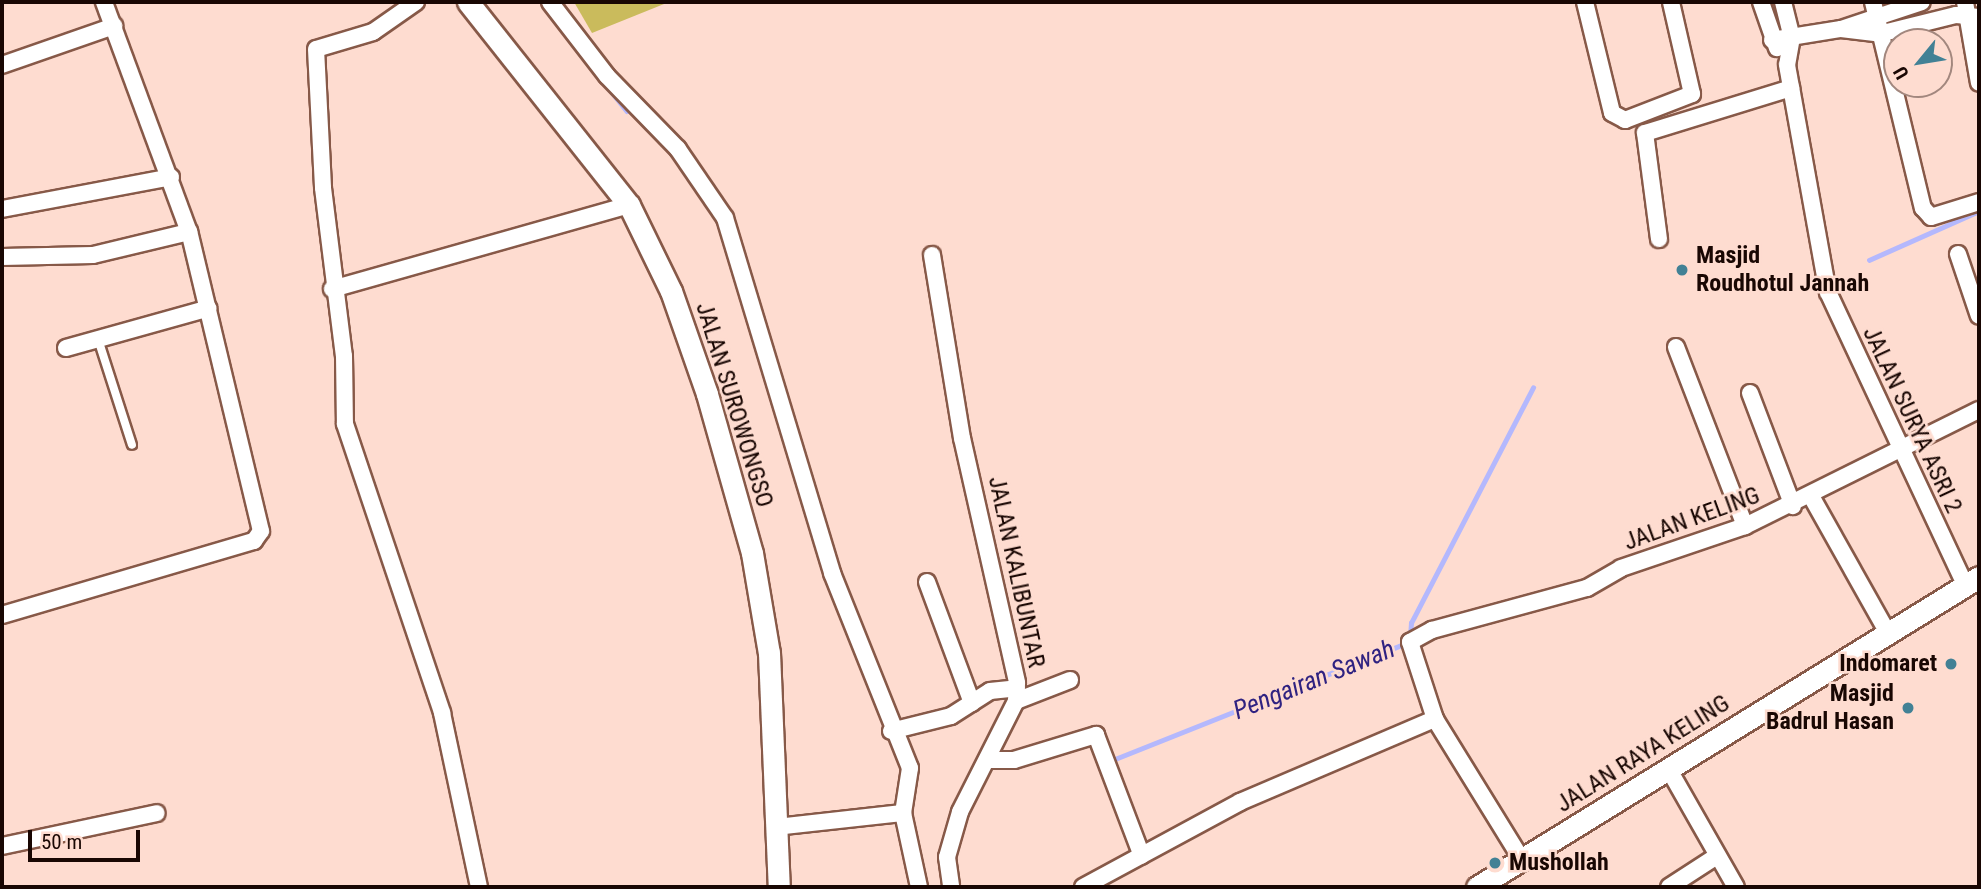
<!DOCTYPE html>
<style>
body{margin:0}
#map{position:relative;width:1981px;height:889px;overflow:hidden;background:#fedcd0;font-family:"Roboto Condensed",sans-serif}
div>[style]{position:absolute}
.green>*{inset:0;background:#cabb5c}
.stream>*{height:4.5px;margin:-2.25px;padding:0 2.25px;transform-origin:2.25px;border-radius:2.25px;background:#b4b8fd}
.roads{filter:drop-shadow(2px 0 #875948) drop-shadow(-2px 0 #875948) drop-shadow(0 2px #875948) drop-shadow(0 -2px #875948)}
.service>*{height:8px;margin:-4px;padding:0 4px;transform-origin:4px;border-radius:4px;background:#fff}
.minor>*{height:16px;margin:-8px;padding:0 8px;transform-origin:8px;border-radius:8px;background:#fff}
.tertiary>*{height:21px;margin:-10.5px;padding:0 10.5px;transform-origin:10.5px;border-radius:10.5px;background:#fff}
.dots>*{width:19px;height:19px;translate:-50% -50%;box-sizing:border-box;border:4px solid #fedcd0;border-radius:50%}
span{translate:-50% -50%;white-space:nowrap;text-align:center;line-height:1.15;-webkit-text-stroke:5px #fedcd0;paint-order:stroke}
.poi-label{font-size:24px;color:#190703;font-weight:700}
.left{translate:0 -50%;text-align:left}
.right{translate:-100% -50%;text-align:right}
.street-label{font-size:24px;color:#190703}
.water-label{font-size:26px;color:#2f2281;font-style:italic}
.frame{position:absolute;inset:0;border:4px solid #190703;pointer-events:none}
.north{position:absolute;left:1883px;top:28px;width:70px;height:70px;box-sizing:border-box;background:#fedcd0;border:2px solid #a2877e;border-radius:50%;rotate:240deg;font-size:19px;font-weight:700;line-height:28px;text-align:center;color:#190703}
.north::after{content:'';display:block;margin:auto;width:24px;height:32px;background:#428195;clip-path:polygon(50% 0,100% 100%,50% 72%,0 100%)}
.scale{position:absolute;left:28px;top:830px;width:112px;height:32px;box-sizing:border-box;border:4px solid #190703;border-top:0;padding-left:9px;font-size:21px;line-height:24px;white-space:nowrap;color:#190703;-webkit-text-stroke:5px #fedcd0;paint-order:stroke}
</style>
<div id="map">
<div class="green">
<div style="clip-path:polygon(574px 2px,669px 2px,592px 33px)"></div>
</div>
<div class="stream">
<div style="left:549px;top:13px;width:125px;rotate:51.5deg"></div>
<div style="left:1869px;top:260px;width:120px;rotate:-24deg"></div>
<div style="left:1410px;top:637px;width:14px;rotate:-86deg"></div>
<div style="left:1411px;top:623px;width:265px;rotate:-62.6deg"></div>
<div style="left:1110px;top:761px;width:319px;rotate:-21.7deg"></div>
</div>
<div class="roads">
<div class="service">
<div style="left:98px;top:339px;width:111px;rotate:72.2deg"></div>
</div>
<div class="minor">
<div style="left:416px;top:2px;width:52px;rotate:145.1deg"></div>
<div style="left:373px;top:32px;width:59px;rotate:163.4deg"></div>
<div style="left:316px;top:49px;width:139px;rotate:87.1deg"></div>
<div style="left:323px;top:188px;width:169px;rotate:82.9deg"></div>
<div style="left:344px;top:356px;width:68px;rotate:89.2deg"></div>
<div style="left:345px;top:424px;width:305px;rotate:71.4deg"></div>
<div style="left:442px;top:713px;width:178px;rotate:78deg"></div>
<div style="left:550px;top:2px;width:93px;rotate:52.4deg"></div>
<div style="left:607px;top:76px;width:102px;rotate:45.8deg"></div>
<div style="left:678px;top:149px;width:83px;rotate:55.7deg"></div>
<div style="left:725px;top:218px;width:371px;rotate:73.2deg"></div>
<div style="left:832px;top:573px;width:210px;rotate:68.2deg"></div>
<div style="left:910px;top:768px;width:46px;rotate:98.8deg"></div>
<div style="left:903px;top:813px;width:76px;rotate:77.8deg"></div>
<div style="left:1585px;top:2px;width:114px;rotate:76.3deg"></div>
<div style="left:1612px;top:113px;width:15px;rotate:28deg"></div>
<div style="left:1625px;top:120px;width:72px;rotate:-21.2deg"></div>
<div style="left:1692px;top:94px;width:94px;rotate:-102.9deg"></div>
<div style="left:1761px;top:2px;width:49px;rotate:70.8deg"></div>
<div style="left:1783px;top:2px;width:36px;rotate:76deg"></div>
<div style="left:1792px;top:37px;width:28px;rotate:100deg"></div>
<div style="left:1787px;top:65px;width:231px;rotate:79.8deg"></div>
<div style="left:1828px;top:292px;width:325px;rotate:64.9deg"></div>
<div style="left:1873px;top:2px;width:212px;rotate:76.4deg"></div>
<div style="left:1923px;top:208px;width:12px;rotate:48deg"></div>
<div style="left:1931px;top:217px;width:50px;rotate:-17.4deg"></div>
<div style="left:1965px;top:2px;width:82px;rotate:80.2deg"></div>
<div style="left:1841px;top:29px;width:38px;rotate:7deg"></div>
<div style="left:1879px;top:34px;width:79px;rotate:-13.9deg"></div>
<div style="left:1956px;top:15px;width:23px;rotate:5deg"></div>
<div style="left:1772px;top:40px;width:70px;rotate:-9.1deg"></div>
<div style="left:1841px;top:29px;width:85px;rotate:-18.4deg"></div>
<div style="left:2px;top:65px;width:119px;rotate:-19.2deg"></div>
<div style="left:2px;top:209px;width:172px;rotate:-10.7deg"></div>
<div style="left:1659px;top:239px;width:107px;rotate:-97.5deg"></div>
<div style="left:1645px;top:133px;width:153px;rotate:-17.1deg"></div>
<div style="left:1958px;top:254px;width:65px;rotate:71.3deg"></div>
<div style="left:932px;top:255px;width:185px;rotate:80.7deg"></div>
<div style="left:962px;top:438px;width:251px;rotate:77.3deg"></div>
<div style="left:1017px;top:683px;width:18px;rotate:93deg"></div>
<div style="left:1016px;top:701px;width:124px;rotate:116.8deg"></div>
<div style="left:960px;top:812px;width:47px;rotate:106.1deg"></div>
<div style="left:947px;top:857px;width:30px;rotate:82deg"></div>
<div style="left:2px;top:257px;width:91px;rotate:-1.3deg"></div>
<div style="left:93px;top:255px;width:99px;rotate:-13.5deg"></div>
<div style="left:332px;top:289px;width:309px;rotate:-15.8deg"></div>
<div style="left:1676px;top:347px;width:192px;rotate:68.9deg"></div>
<div style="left:66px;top:348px;width:148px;rotate:-15.6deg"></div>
<div style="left:1750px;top:393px;width:121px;rotate:69.2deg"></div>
<div style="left:1811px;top:496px;width:159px;rotate:60.7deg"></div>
<div style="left:927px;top:582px;width:129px;rotate:69.6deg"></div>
<div style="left:2px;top:615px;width:263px;rotate:-16.4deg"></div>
<div style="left:254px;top:541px;width:12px;rotate:-55deg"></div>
<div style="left:261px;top:531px;width:308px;rotate:-103.5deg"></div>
<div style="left:189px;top:232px;width:245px;rotate:-110.3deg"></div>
<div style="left:1016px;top:701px;width:58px;rotate:-21.3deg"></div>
<div style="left:891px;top:731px;width:62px;rotate:-14deg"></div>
<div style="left:951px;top:716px;width:46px;rotate:-32.7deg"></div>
<div style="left:990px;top:691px;width:27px;rotate:-6deg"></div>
<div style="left:987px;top:760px;width:27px"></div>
<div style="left:1014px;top:760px;width:86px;rotate:-17deg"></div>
<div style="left:1096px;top:735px;width:129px;rotate:69.2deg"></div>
<div style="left:1668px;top:768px;width:137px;rotate:60.3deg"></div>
<div style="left:776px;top:827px;width:128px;rotate:-6.3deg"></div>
<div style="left:2px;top:846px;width:158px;rotate:-12deg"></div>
<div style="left:1522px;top:860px;width:166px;rotate:-121.7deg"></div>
<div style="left:1435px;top:719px;width:81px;rotate:-108deg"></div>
<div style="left:1410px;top:642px;width:25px;rotate:-29deg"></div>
<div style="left:1432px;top:630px;width:161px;rotate:-15.2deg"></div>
<div style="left:1587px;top:588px;width:39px;rotate:-30deg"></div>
<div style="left:1621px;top:568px;width:131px;rotate:-18.7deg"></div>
<div style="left:1745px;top:526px;width:261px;rotate:-26.4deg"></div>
<div style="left:1083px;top:887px;width:179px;rotate:-28.4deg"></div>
<div style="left:1240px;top:802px;width:212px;rotate:-23.1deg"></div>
<div style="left:1669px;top:887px;width:57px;rotate:-32.9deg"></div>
</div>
<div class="tertiary">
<div style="left:468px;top:2px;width:259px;rotate:51.6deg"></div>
<div style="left:629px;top:205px;width:96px;rotate:64deg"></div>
<div style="left:671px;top:291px;width:109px;rotate:70.7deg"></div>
<div style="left:707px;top:394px;width:165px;rotate:74.2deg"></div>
<div style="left:752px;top:553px;width:101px;rotate:80.4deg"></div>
<div style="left:769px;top:653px;width:234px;rotate:87.6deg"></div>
<div style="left:1477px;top:887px;width:590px;rotate:-31.7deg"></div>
</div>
</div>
<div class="dots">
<div style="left:1682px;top:270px;background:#428195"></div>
<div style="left:1951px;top:664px;background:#428195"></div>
<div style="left:1908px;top:708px;background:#428195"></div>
<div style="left:1495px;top:863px;background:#428195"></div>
</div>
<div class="poi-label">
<span class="left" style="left:1696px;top:270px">Masjid<br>Roudhotul Jannah</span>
<span class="right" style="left:1937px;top:664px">Indomaret</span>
<span class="right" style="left:1894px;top:708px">Masjid<br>Badrul Hasan</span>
<span class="left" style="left:1509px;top:863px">Mushollah</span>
</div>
<div class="street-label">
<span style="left:734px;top:405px;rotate:73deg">JALAN SUROWONGSO</span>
<span style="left:1912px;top:420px;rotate:65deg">JALAN SURYA ASRI 2</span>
<span style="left:1692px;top:519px;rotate:-20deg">JALAN KELING</span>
<span style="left:1016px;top:572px;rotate:78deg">JALAN KALIBUNTAR</span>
<span style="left:1643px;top:754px;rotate:-32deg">JALAN RAYA KELING</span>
</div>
<div class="water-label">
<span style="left:1314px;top:680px;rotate:-22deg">Pengairan Sawah</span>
</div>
<div class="frame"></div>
<div class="north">U</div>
<div class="scale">50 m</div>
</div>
